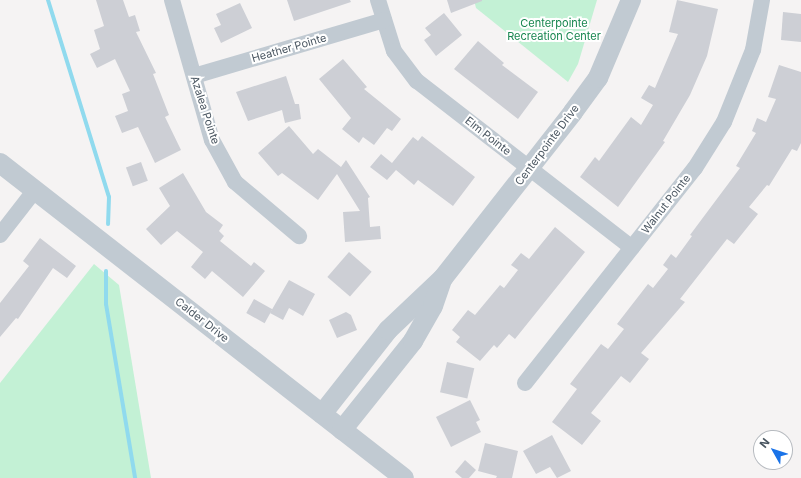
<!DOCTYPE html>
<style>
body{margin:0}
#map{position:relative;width:801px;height:478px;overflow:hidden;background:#f5f3f3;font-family:Inter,sans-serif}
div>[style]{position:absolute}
.green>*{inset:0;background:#c3f1d5}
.stream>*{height:4px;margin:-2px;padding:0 2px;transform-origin:2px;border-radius:2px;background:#90daee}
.building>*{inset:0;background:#cdcfd5;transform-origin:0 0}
.minor>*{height:16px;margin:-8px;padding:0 8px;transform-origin:8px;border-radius:8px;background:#c1cad2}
.tertiary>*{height:20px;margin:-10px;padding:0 10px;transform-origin:10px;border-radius:10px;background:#c1cad2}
span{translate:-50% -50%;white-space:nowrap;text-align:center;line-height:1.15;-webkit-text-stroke:4px #fff;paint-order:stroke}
.park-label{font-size:11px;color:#17864f}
.street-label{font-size:11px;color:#4a5661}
.north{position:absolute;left:753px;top:430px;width:40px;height:40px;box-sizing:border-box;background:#fff;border:1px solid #b7bbc0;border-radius:50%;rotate:309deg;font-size:11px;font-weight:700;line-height:16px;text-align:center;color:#4a5661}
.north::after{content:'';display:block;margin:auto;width:14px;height:18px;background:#1a73e8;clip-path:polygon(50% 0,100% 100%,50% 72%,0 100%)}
</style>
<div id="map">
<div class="green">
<div style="clip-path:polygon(474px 0,597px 0,578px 64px,568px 82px,476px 8px)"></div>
<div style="clip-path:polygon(94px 264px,119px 285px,151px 478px,0 478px,0 383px)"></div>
</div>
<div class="stream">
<div style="left:48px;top:0;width:206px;rotate:72.8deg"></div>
<div style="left:109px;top:197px;width:27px;rotate:92deg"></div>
<div style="left:106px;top:271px;width:33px;rotate:90deg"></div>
<div style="left:106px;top:304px;width:176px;rotate:80.5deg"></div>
</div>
<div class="building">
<div style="clip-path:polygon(96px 0,123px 0,129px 17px,135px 15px,140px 31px,136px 32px,156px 73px,153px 74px,169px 115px,165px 117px,181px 150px,155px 163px,138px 127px,122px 133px,115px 116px,128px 111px,122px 94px,130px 91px,115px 59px,97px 68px,90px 54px,100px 49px,94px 30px,104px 26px)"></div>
<div style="clip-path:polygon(287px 0,350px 0,351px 2px,294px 21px)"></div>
<div style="clip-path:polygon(447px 0,482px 0,482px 1px,451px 13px)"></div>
<div style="clip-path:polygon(677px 0,718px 9px,707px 56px,690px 95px,663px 141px,665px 142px,618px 207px,580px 177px,595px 157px,599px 161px,631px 117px,641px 125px,653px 105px,641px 98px,649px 85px,655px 88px,678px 34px,669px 32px)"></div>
<div style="clip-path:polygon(240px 3px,252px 28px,221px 43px,214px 28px,221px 25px,216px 14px)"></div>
<div style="clip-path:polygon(783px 12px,801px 14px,801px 42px,781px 40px)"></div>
<div style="clip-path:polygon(444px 13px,462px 35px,436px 56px,424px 40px,431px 35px,425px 28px)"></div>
<div style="clip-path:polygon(478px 41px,504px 63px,502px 65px,538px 92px,518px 119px,454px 69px)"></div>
<div style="clip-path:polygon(343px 59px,367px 87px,364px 89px,401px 119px,392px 131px,387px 128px,374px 145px,363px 137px,359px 143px,342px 129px,351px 118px,319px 79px)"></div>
<div style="clip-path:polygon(779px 65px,801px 72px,801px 143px,797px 151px,792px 149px,769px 186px,767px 185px,749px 207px,758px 214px,734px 244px,727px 239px,680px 299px,685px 302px,641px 353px,649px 359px,630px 383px,621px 376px,591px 413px,601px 421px,582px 445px,552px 422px,577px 389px,570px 384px,601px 344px,608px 349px,624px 329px,617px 324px,648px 284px,653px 288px,668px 269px,663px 265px,671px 254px,676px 258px,692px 236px,690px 235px,740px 168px,736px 166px,756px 133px,752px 131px,757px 118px,766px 122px,776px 99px,768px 97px)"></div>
<div style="clip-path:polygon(286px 76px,295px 104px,299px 104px,301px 119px,285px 123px,282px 110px,248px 121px,236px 92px)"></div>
<div style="clip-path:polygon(289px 126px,313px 154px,318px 149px,341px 167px,346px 160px,370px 197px,368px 198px,370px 227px,380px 226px,381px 239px,345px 242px,343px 212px,360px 211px,337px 174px,318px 200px,282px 173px,278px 176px,258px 153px)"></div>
<div style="clip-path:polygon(422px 136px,475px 177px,453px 206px,418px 180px,414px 185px,396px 170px,387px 180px,370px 167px,381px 154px,392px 163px,413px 137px,418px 141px)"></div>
<div style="left:141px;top:162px;width:20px;height:16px;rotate:70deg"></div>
<div style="clip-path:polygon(183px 173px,206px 212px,223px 225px,219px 231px,224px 236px,220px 241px,251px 266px,254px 262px,265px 271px,243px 297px,212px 271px,205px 279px,191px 267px,203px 252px,177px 231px,161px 245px,146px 229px,170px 206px,159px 188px)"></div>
<div style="clip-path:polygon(555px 227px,585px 252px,515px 339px,509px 334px,497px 348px,494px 345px,480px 361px,456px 342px,460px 337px,452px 330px,468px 310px,475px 315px,500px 285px,504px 288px,518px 270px,511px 265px,521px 253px,529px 259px)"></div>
<div style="clip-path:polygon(40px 238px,76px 266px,67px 278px,53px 268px,18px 319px,16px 318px,0 337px,0 303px,29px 266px,23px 261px)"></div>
<div style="left:349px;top:252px;width:30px;height:33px;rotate:41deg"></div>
<div style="clip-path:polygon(289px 280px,315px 294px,303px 316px,289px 308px,283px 320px,270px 313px)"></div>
<div style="left:254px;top:299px;width:21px;height:16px;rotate:29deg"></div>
<div style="clip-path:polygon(346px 312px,351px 315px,357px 330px,337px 338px,329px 320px)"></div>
<div style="left:447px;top:362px;width:28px;height:31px;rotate:13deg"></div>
<div style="clip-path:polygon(470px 400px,480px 420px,476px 422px,481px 432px,451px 447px,436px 417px)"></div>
<div style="clip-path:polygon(552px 435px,571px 471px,557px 478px,550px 467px,536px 474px,523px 451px)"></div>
<div style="clip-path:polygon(485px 443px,518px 451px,512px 478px,496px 478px,497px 476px,478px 471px)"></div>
<div style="clip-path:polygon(465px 460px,476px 470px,469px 478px,462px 478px,455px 472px)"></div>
</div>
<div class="minor">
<div style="left:172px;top:0;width:146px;rotate:74.1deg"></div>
<div style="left:212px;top:140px;width:48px;rotate:61.3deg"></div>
<div style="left:235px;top:182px;width:84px;rotate:40.2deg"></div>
<div style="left:378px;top:0;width:53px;rotate:72.6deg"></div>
<div style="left:394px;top:51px;width:38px;rotate:53deg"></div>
<div style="left:417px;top:81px;width:272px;rotate:37.8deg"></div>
<div style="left:194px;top:76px;width:198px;rotate:-16.4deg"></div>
<div style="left:0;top:235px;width:57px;rotate:-52.1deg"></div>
<div style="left:525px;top:383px;width:274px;rotate:-51.7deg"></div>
<div style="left:695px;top:168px;width:54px;rotate:-57.8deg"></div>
<div style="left:724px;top:122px;width:78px;rotate:-68.1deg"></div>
<div style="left:753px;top:50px;width:51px;rotate:-79.8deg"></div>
</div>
<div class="tertiary">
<div style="left:0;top:163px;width:512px;rotate:37.94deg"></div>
<div style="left:322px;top:414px;width:107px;rotate:-51.8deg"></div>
<div style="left:388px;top:330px;width:76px;rotate:-43.4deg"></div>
<div style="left:443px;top:278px;width:211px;rotate:-51.9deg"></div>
<div style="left:573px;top:112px;width:42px;rotate:-53.7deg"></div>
<div style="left:598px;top:78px;width:85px;rotate:-67.1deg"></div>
<div style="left:342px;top:430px;width:114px;rotate:-51.4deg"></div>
<div style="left:413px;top:341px;width:40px;rotate:-60.3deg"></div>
<div style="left:433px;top:306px;width:28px;rotate:-71deg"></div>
</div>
<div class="park-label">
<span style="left:554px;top:30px">Centerpointe<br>Recreation Center</span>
</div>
<div class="street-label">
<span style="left:289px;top:48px;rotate:-16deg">Heather Pointe</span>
<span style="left:205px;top:110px;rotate:72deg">Azalea Pointe</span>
<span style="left:488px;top:136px;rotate:38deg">Elm Pointe</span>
<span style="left:547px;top:145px;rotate:-53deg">Centerpointe Drive</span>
<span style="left:666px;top:204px;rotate:-52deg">Walnut Pointe</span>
<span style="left:202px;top:320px;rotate:38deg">Calder Drive</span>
</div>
<div class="north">N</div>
</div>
